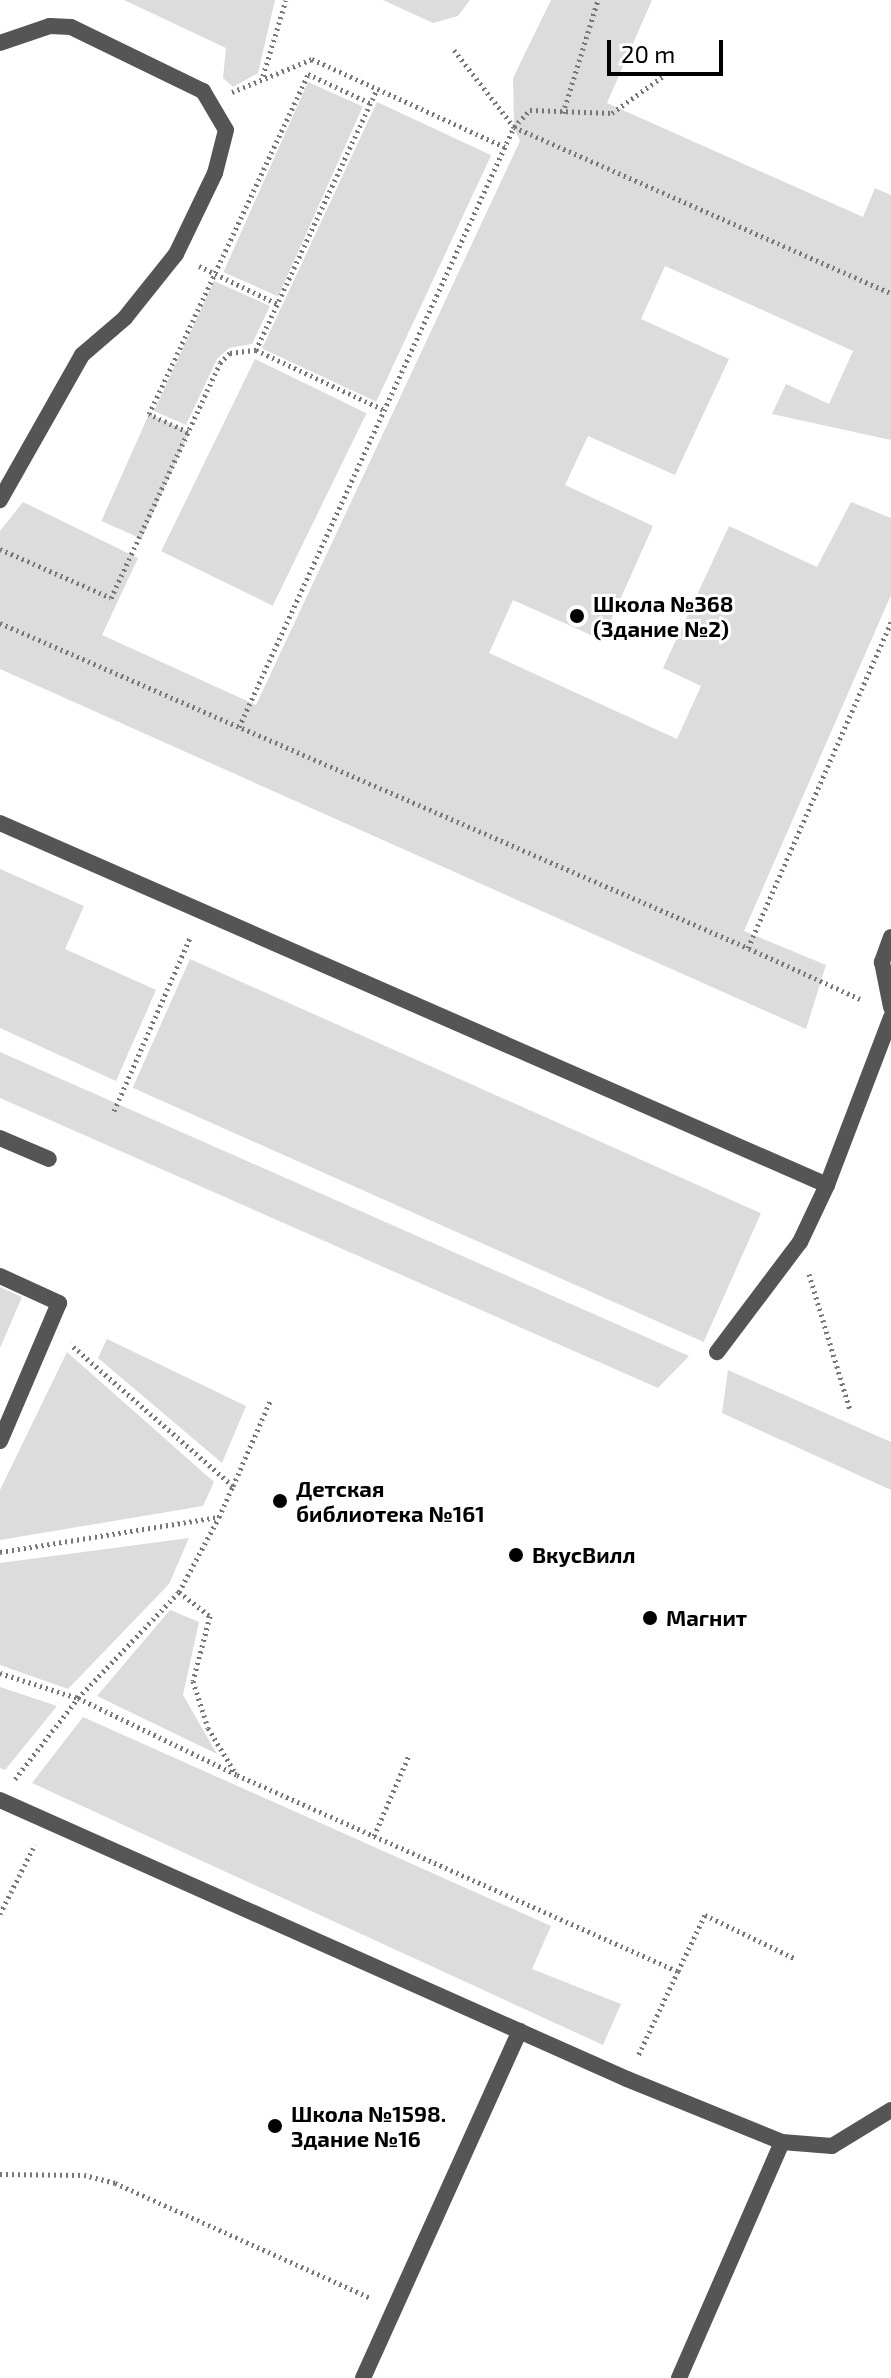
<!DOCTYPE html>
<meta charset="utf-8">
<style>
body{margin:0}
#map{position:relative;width:891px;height:2378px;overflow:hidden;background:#fff;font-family:"Exo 2",sans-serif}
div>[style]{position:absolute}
.green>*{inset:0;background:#dcdcdc;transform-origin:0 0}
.path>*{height:5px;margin-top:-2.5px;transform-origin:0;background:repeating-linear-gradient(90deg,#777 0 2px,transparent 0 6px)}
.service>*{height:16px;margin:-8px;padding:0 8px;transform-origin:8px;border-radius:8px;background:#555}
.dots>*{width:22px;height:22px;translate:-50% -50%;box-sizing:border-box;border:4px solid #fff;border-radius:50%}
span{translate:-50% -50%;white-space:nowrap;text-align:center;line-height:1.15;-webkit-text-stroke:6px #fff;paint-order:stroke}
.poi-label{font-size:22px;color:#000;font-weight:700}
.left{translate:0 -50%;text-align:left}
.scale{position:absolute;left:607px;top:40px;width:116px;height:36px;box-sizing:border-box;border:4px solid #000;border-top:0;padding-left:10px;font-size:24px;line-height:28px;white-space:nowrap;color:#000;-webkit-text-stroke:6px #fff;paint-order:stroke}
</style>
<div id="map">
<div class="green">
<div style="clip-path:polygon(124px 0,275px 0,258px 73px,233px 87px,223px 78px,226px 48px)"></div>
<div style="clip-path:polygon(383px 0,470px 0,458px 16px,433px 23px)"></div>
<div style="clip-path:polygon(551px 0,652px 0,607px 103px,863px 217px,875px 188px,891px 195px,891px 440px,772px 414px,786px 384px,829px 404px,853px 351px,665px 266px,641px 319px,729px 359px,675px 475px,588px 436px,565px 485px,653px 526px,602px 640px,513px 600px,489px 653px,677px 739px,701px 686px,663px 668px,729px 526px,817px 567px,851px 502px,891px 518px,891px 595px,744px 931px,826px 965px,806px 1029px,0 669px,0 531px,23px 502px,138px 558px,102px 635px,256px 705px,520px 141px,514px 127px,513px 78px)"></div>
<div style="left:308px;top:82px;width:60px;height:208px;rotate:24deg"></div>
<div style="left:377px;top:102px;width:126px;height:272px;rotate:25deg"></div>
<div style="clip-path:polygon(214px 281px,270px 306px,252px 344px,229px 348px,217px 359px,186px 425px,154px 411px)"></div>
<div style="left:255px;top:359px;width:124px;height:214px;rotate:26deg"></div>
<div style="left:149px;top:414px;width:44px;height:117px;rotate:24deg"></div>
<div style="clip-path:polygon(0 869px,84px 906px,65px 949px,156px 990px,116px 1081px,0 1028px)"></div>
<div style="left:190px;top:959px;width:625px;height:141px;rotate:24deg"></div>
<div style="clip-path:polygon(0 1052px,222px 1150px,689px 1356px,658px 1388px,0 1098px)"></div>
<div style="clip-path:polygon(0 1287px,22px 1297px,0 1348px)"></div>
<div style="clip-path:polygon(107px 1339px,246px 1406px,222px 1463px,98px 1358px)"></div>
<div style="clip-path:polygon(67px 1352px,214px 1482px,203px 1506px,0 1540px,0 1490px)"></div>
<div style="clip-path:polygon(728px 1370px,891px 1442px,891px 1490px,722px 1413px)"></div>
<div style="clip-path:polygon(189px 1538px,169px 1584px,68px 1689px,0 1665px,0 1563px)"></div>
<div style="clip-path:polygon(170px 1610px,199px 1622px,183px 1695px,217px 1754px,97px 1696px)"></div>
<div style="clip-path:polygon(0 1687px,57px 1706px,5px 1770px,0 1768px)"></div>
<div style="clip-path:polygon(83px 1717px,551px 1926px,532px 1969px,621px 2004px,603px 2045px,32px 1783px)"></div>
</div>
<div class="path">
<div style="left:454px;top:50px;width:98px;rotate:52.1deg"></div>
<div style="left:514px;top:127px;width:412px;rotate:23.8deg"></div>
<div style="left:263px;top:76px;width:79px;rotate:-73.2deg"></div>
<div style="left:232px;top:92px;width:87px;rotate:-22.4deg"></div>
<div style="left:312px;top:59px;width:212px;rotate:24.5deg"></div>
<div style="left:563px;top:113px;width:118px;rotate:-72.8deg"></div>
<div style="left:199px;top:266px;width:88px;rotate:25.7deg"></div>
<div style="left:256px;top:350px;width:141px;rotate:25.1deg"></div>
<div style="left:188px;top:432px;width:43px;rotate:-155.2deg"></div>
<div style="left:149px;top:414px;width:375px;rotate:-64.9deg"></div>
<div style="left:308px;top:74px;width:68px;rotate:25.1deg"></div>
<div style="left:0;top:549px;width:121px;rotate:23.8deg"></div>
<div style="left:111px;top:598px;width:259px;rotate:-65.1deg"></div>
<div style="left:220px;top:363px;width:14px;rotate:-45deg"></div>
<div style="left:230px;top:353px;width:26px;rotate:-7deg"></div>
<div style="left:256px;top:350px;width:288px;rotate:-65.1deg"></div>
<div style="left:0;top:623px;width:816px;rotate:23.48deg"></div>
<div style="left:239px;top:727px;width:660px;rotate:-65.38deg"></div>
<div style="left:514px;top:127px;width:23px;rotate:-47deg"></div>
<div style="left:530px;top:110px;width:82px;rotate:2.1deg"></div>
<div style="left:612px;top:113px;width:62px;rotate:-35.8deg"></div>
<div style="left:860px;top:999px;width:123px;rotate:-155.5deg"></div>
<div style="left:748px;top:948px;width:356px;rotate:-66.3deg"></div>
<div style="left:114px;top:1111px;width:191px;rotate:-66.3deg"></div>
<div style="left:809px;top:1274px;width:142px;rotate:73.2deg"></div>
<div style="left:233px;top:1486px;width:95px;rotate:-66.4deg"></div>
<div style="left:0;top:1552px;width:222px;rotate:-9.1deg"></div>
<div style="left:219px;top:1517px;width:34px;rotate:-66deg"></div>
<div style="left:233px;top:1486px;width:216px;rotate:-138.9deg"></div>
<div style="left:179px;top:1592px;width:39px;rotate:38deg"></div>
<div style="left:210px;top:1616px;width:67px;rotate:104.7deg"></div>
<div style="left:193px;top:1681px;width:49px;rotate:72.3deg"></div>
<div style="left:208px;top:1728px;width:54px;rotate:58.7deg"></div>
<div style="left:0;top:1673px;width:82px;rotate:17.8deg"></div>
<div style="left:78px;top:1698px;width:177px;rotate:25.8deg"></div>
<div style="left:237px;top:1775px;width:483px;rotate:24deg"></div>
<div style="left:678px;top:1971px;width:94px;rotate:115.2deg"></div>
<div style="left:15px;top:1779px;width:103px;rotate:-52.1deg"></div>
<div style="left:78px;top:1698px;width:146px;rotate:-46.4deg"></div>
<div style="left:179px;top:1592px;width:85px;rotate:-61.9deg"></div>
<div style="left:374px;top:1836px;width:90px;rotate:-66.6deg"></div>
<div style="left:0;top:1914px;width:78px;rotate:-63.4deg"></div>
<div style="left:678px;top:1971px;width:62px;rotate:-64.3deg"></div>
<div style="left:705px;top:1915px;width:101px;rotate:25.8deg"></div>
<div style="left:0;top:2174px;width:84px;rotate:0.7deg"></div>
<div style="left:84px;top:2175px;width:32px;rotate:14deg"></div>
<div style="left:115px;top:2183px;width:281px;rotate:24.2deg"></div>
</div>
<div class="service">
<div style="left:0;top:43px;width:53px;rotate:-18.8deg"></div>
<div style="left:50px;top:26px;width:21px;rotate:3deg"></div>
<div style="left:71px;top:27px;width:147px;rotate:25.9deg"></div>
<div style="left:203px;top:91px;width:45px;rotate:59.5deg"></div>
<div style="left:226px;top:130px;width:44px;rotate:104.3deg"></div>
<div style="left:215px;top:173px;width:90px;rotate:115.7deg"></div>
<div style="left:176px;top:254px;width:82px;rotate:128.6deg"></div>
<div style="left:125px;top:318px;width:57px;rotate:139.3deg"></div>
<div style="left:82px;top:355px;width:167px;rotate:119.5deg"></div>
<div style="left:0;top:823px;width:903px;rotate:23.64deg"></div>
<div style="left:827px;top:1185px;width:63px;rotate:115.3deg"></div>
<div style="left:800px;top:1242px;width:138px;rotate:127deg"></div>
<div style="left:891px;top:937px;width:27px;rotate:110deg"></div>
<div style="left:882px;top:962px;width:46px;rotate:78.7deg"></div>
<div style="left:0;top:1138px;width:53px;rotate:23.2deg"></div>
<div style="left:827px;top:1185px;width:180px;rotate:-69.1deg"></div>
<div style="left:0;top:1276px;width:65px;rotate:24.6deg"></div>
<div style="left:59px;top:1303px;width:150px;rotate:113.1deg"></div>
<div style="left:0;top:1800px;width:686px;rotate:23.99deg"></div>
<div style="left:627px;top:2079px;width:167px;rotate:22.1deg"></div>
<div style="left:782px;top:2142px;width:50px;rotate:4.6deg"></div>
<div style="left:832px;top:2146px;width:69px;rotate:-31.4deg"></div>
<div style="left:363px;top:2378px;width:381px;rotate:-65.7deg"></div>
<div style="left:679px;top:2378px;width:257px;rotate:-66.4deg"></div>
</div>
<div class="dots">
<div style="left:577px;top:616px;background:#000"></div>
<div style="left:280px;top:1501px;background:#000"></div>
<div style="left:516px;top:1555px;background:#000"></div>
<div style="left:650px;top:1618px;background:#000"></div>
<div style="left:275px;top:2126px;background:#000"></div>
</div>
<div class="poi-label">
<span class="left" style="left:593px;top:616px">Школа №368<br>(Здание №2)</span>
<span class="left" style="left:296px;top:1501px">Детская<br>библиотека №161</span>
<span class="left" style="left:532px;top:1555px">ВкусВилл</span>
<span class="left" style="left:666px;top:1618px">Магнит</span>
<span class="left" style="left:291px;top:2126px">Школа №1598.<br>Здание №16</span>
</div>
<div class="scale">20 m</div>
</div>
